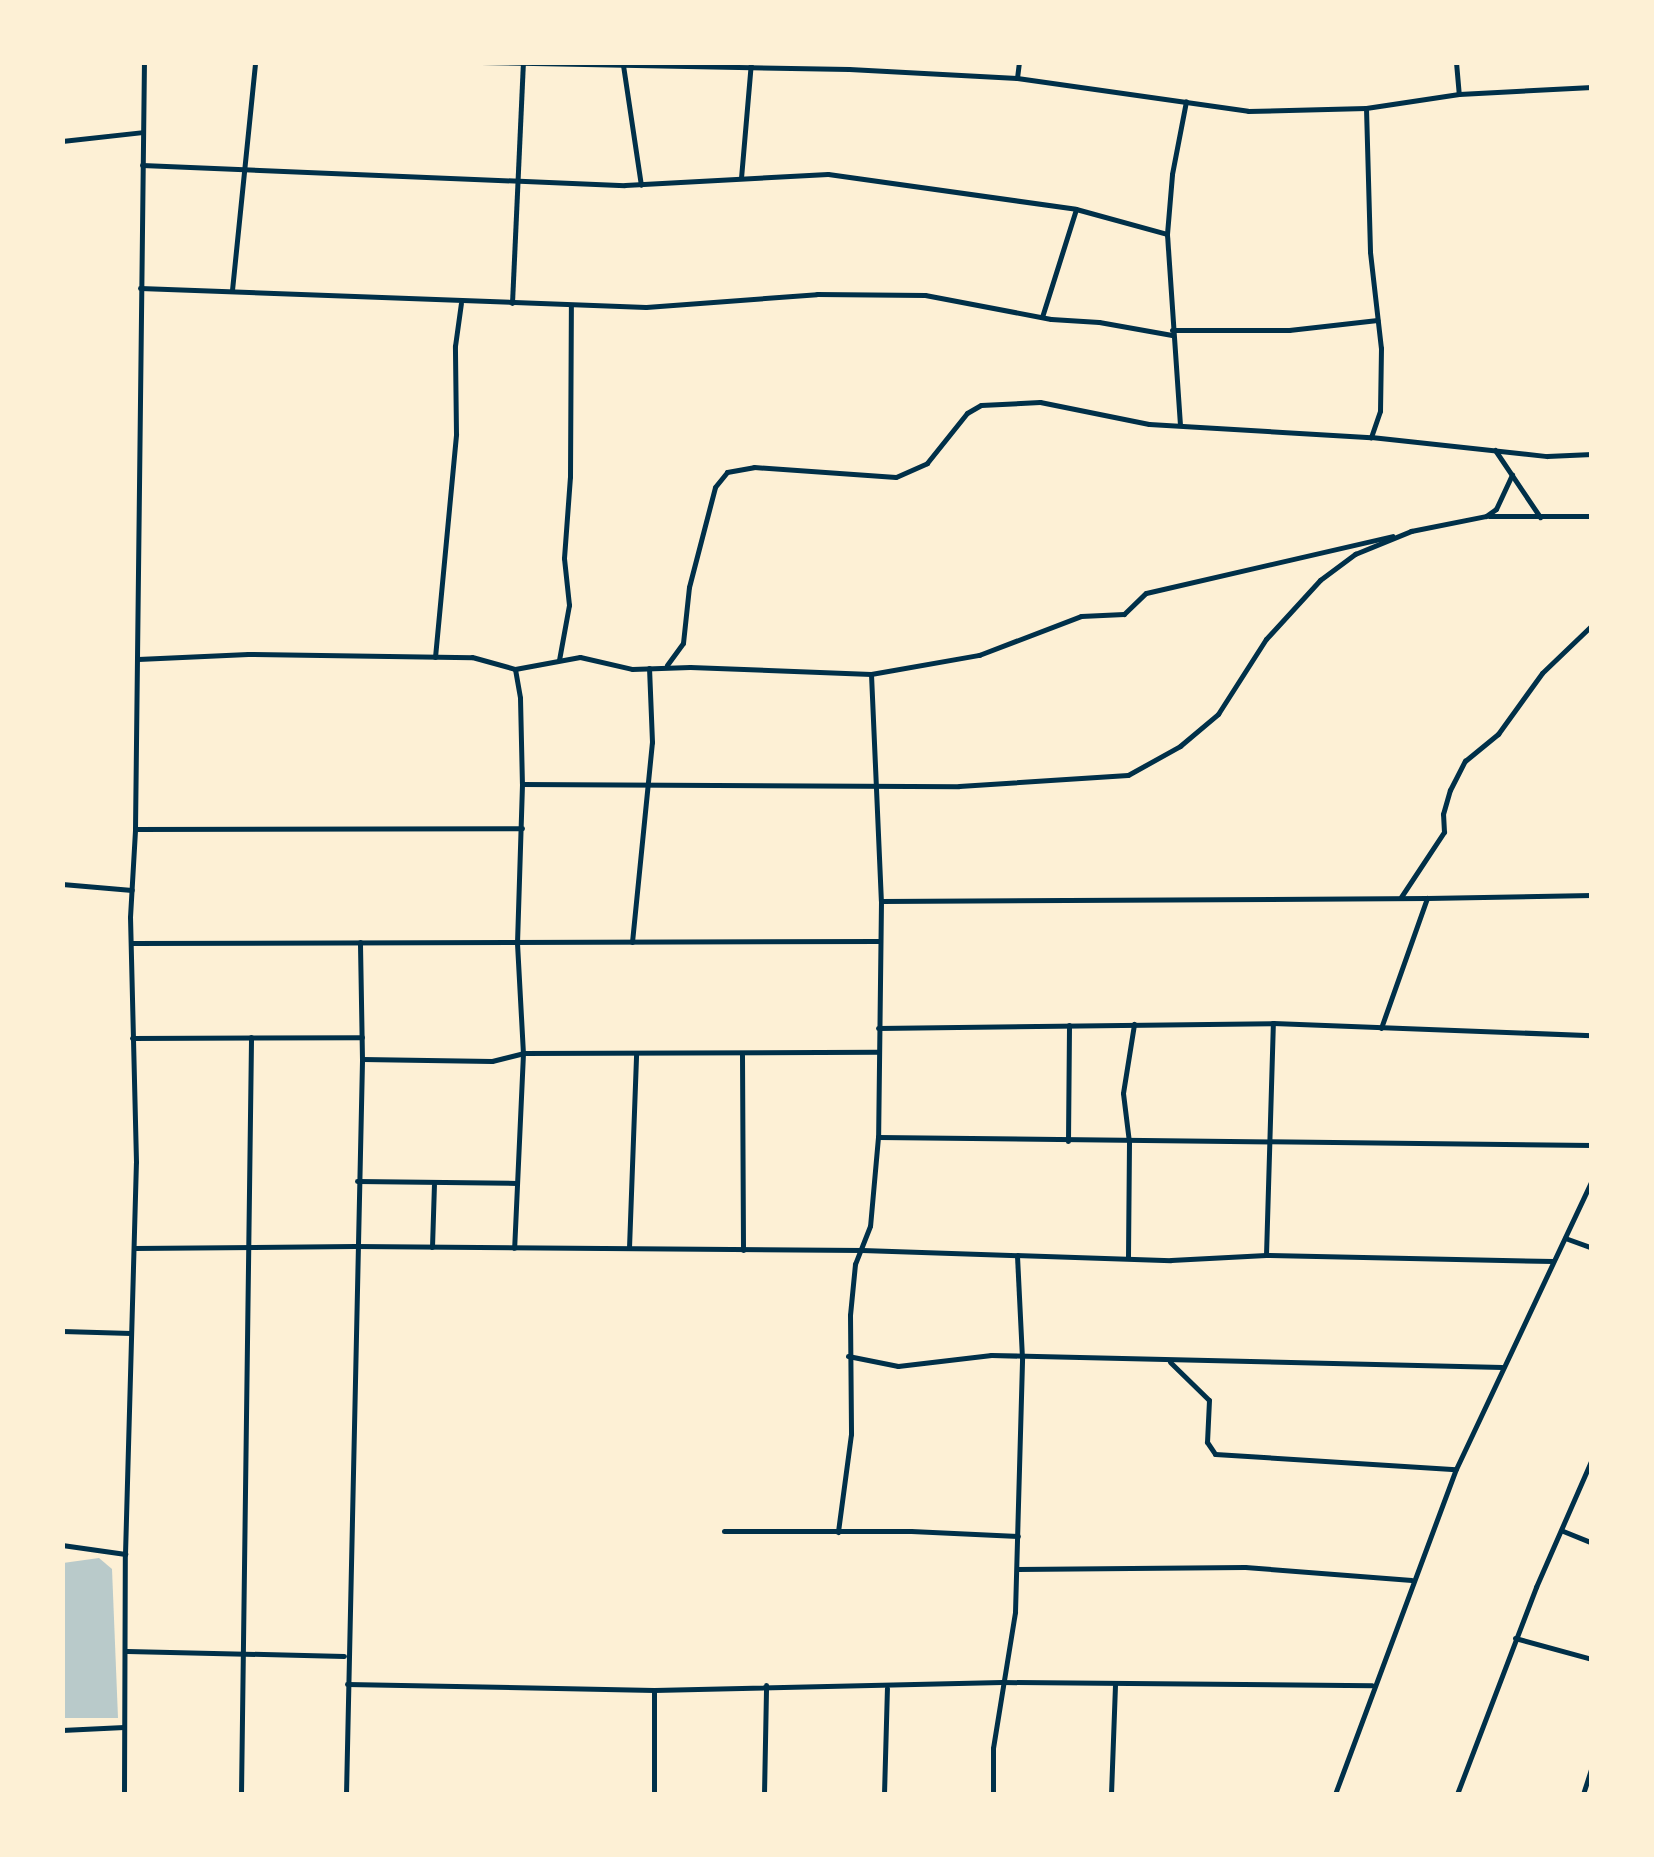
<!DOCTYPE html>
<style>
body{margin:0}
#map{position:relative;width:1654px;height:1857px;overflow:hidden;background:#fdf0d5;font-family:Inter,sans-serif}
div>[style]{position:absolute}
.green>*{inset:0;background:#b9caca}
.minor>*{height:5px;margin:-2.5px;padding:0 2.5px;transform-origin:2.5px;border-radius:2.5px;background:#003049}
.tertiary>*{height:5px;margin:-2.5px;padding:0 2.5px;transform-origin:2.5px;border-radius:2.5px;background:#003049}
span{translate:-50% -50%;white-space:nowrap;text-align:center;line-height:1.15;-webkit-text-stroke:8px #fdf0d5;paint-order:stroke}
.frame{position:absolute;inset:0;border:65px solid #fdf0d5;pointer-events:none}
</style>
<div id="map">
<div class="green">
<div style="clip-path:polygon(99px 1558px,112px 1569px,118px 1718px,63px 1718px,63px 1563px)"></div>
</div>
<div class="minor">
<div style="left:481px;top:62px;width:368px;rotate:1.1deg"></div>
<div style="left:849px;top:69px;width:168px;rotate:3.1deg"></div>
<div style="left:1017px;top:78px;width:233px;rotate:8.1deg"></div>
<div style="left:1248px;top:111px;width:118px;rotate:-1.5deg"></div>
<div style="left:1366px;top:108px;width:94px;rotate:-8.6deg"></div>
<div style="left:1459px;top:94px;width:133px;rotate:-3deg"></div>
<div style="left:1456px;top:62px;width:32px;rotate:85deg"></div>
<div style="left:623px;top:65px;width:121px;rotate:81.5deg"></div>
<div style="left:1017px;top:78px;width:16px;rotate:-83deg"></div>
<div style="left:1366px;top:108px;width:144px;rotate:88.4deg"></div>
<div style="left:1370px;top:252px;width:97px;rotate:83.5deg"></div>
<div style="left:1381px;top:348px;width:63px;rotate:90.9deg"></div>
<div style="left:1380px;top:411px;width:28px;rotate:109deg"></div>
<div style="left:62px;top:141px;width:81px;rotate:-6.3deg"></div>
<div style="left:142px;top:165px;width:483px;rotate:2.4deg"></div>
<div style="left:625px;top:185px;width:203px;rotate:-3.1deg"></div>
<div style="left:828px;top:174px;width:250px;rotate:8deg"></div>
<div style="left:1076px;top:209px;width:94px;rotate:15.4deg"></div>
<div style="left:741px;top:178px;width:116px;rotate:-85.1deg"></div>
<div style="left:140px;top:288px;width:506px;rotate:2.15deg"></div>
<div style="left:646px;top:307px;width:171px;rotate:-4.3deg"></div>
<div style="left:817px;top:294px;width:108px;rotate:0.5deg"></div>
<div style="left:925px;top:295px;width:128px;rotate:10.8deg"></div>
<div style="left:1051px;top:319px;width:48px;rotate:3.6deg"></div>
<div style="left:1099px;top:322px;width:74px;rotate:10.1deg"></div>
<div style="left:232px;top:290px;width:229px;rotate:-84.2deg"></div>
<div style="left:512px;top:303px;width:241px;rotate:-87.4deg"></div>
<div style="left:1042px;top:317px;width:113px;rotate:-72.5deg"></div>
<div style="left:1172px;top:330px;width:117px"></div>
<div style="left:1289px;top:330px;width:89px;rotate:-6.5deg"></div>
<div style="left:1180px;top:425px;width:191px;rotate:-93.9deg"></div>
<div style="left:1167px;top:234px;width:60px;rotate:-85.2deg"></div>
<div style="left:1172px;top:174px;width:74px;rotate:-79.1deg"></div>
<div style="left:1495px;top:450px;width:81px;rotate:56.1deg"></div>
<div style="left:1489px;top:516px;width:103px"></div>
<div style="left:435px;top:657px;width:224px;rotate:-84.6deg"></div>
<div style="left:456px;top:434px;width:88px;rotate:-90.7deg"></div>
<div style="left:455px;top:346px;width:43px;rotate:-82.1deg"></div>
<div style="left:138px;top:659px;width:110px;rotate:-2.6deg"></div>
<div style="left:248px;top:654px;width:224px;rotate:0.8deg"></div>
<div style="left:472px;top:657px;width:45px;rotate:15.6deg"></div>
<div style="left:515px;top:669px;width:29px;rotate:80deg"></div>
<div style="left:520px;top:698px;width:86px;rotate:88.7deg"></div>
<div style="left:522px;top:784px;width:159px;rotate:91.8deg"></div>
<div style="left:517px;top:943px;width:110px;rotate:86.9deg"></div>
<div style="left:523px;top:1053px;width:195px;rotate:92.6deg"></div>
<div style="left:559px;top:660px;width:56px;rotate:-79.7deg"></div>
<div style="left:569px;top:605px;width:47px;rotate:-96.1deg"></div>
<div style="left:564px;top:558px;width:81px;rotate:-85.8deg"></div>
<div style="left:570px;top:477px;width:172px;rotate:-89.7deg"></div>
<div style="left:667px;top:665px;width:27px;rotate:-54deg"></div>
<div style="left:683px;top:643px;width:56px;rotate:-83.9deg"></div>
<div style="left:689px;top:587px;width:103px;rotate:-75.4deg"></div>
<div style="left:715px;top:487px;width:19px;rotate:-51deg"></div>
<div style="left:727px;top:472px;width:27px;rotate:-10deg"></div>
<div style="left:754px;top:467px;width:142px;rotate:4deg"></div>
<div style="left:896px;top:477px;width:34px;rotate:-24deg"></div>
<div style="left:927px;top:463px;width:64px;rotate:-51.3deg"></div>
<div style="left:967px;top:413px;width:16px;rotate:-30deg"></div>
<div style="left:981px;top:405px;width:59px;rotate:-2.9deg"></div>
<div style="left:1040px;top:402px;width:111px;rotate:11.4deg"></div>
<div style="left:1149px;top:424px;width:222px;rotate:3.4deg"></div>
<div style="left:1371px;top:437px;width:177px;rotate:6.2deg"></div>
<div style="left:1547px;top:456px;width:45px;rotate:-2.5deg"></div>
<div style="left:515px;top:669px;width:66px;rotate:-10.5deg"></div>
<div style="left:580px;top:657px;width:53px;rotate:13deg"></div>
<div style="left:632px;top:669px;width:58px;rotate:-2deg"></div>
<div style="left:690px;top:667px;width:181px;rotate:2.2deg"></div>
<div style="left:871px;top:674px;width:227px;rotate:87.5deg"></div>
<div style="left:881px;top:901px;width:236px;rotate:90.7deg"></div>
<div style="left:878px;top:1137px;width:89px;rotate:95.1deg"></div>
<div style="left:870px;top:1226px;width:41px;rotate:111.5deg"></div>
<div style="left:855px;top:1264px;width:51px;rotate:95.6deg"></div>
<div style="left:850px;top:1315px;width:119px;rotate:89.5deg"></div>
<div style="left:851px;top:1434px;width:99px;rotate:97.6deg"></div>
<div style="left:871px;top:674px;width:110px;rotate:-10deg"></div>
<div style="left:979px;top:655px;width:109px;rotate:-20.9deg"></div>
<div style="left:1081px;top:616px;width:43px;rotate:-2.7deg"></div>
<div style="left:1124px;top:614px;width:30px;rotate:-44deg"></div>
<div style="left:1146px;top:593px;width:253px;rotate:-13deg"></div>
<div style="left:522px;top:784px;width:437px;rotate:0.3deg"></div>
<div style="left:959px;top:786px;width:169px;rotate:-3.7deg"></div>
<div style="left:1128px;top:775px;width:60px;rotate:-29.1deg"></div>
<div style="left:1180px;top:746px;width:50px;rotate:-40.1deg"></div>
<div style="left:1218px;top:714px;width:89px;rotate:-57.4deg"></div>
<div style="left:1266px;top:639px;width:80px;rotate:-47.5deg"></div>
<div style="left:1320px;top:580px;width:44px;rotate:-36.6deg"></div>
<div style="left:1355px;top:554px;width:61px;rotate:-22.3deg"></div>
<div style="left:1411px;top:531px;width:76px;rotate:-11.3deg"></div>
<div style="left:1486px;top:516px;width:12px;rotate:-35deg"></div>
<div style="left:1496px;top:509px;width:38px;rotate:-65deg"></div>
<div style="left:135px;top:829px;width:387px;rotate:-0.1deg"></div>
<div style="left:62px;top:884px;width:70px;rotate:4.9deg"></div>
<div style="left:1401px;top:897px;width:78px;rotate:-56.5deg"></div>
<div style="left:1444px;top:832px;width:18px;rotate:-93deg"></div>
<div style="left:1443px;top:814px;width:25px;rotate:-74deg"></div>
<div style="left:1450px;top:790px;width:33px;rotate:-63deg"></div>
<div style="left:1465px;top:761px;width:43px;rotate:-39.3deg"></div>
<div style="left:1498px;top:734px;width:75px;rotate:-54.2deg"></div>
<div style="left:1542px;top:673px;width:69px;rotate:-43.8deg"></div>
<div style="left:881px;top:901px;width:546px;rotate:-0.31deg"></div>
<div style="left:632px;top:942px;width:201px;rotate:-84.3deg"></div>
<div style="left:652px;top:742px;width:74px;rotate:-92.3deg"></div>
<div style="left:131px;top:943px;width:748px;rotate:-0.15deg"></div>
<div style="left:878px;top:1028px;width:395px;rotate:-0.7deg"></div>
<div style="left:1273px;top:1023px;width:319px;rotate:2.2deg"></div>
<div style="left:1381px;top:1028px;width:138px;rotate:-70.5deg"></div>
<div style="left:1427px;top:898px;width:165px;rotate:-1deg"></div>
<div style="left:132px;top:1038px;width:230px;rotate:-0.2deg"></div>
<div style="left:742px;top:1055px;width:195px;rotate:89.7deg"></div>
<div style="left:362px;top:1059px;width:130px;rotate:0.9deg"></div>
<div style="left:492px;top:1061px;width:32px;rotate:-14deg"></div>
<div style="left:523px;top:1053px;width:355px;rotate:-0.2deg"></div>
<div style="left:878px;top:1137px;width:714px;rotate:0.64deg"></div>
<div style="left:1068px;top:1141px;width:116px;rotate:-89.5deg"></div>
<div style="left:357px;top:1181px;width:160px;rotate:0.7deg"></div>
<div style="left:1565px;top:1238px;width:29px;rotate:20deg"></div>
<div style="left:432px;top:1247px;width:62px;rotate:-88.2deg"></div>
<div style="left:134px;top:1248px;width:221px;rotate:-0.5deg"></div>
<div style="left:355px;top:1246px;width:507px;rotate:0.45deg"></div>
<div style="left:862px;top:1250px;width:309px;rotate:1.9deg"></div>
<div style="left:1171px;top:1260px;width:95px;rotate:-3deg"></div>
<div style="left:1266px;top:1255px;width:287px;rotate:1.2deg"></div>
<div style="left:629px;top:1248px;width:195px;rotate:-87.9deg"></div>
<div style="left:1266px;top:1255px;width:232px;rotate:-88.3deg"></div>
<div style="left:1128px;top:1257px;width:115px;rotate:-89.5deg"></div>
<div style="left:1129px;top:1142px;width:49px;rotate:-97deg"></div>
<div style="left:1123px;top:1093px;width:70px;rotate:-80.9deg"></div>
<div style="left:62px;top:1331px;width:69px;rotate:1.7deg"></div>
<div style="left:848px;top:1356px;width:51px;rotate:11.3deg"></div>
<div style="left:898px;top:1366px;width:94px;rotate:-6.7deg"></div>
<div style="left:991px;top:1355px;width:511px;rotate:1.35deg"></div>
<div style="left:1170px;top:1362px;width:54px;rotate:44.3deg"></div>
<div style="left:1209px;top:1400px;width:42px;rotate:92.7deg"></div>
<div style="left:1207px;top:1442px;width:14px;rotate:56deg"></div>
<div style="left:1215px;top:1454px;width:241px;rotate:3.6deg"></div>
<div style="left:724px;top:1531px;width:187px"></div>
<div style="left:911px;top:1531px;width:107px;rotate:2.7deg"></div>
<div style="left:1563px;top:1531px;width:31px;rotate:22deg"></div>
<div style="left:62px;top:1545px;width:64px;rotate:8.1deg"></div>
<div style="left:1017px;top:1569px;width:228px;rotate:-0.5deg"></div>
<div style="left:1245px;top:1567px;width:167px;rotate:4.5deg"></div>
<div style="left:1515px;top:1638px;width:80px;rotate:15.3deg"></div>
<div style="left:127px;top:1651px;width:217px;rotate:1.3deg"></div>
<div style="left:347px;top:1684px;width:307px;rotate:1.1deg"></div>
<div style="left:654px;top:1690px;width:348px;rotate:-1.3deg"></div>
<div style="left:1002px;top:1682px;width:370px;rotate:0.5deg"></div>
<div style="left:62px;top:1730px;width:62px;rotate:-2.8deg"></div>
<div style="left:241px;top:1794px;width:757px;rotate:-89.24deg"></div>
<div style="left:346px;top:1794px;width:735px;rotate:-88.75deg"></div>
<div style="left:362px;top:1059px;width:117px;rotate:-91deg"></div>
<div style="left:654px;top:1794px;width:104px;rotate:-90deg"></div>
<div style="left:764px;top:1794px;width:109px;rotate:-88.9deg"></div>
<div style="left:884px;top:1794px;width:106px;rotate:-88.4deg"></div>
<div style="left:993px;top:1794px;width:46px;rotate:-90deg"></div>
<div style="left:993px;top:1748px;width:138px;rotate:-80.8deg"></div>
<div style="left:1015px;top:1612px;width:254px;rotate:-88.4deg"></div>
<div style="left:1022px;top:1358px;width:103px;rotate:-92.8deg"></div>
<div style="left:1111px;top:1794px;width:111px;rotate:-87.9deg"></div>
<div style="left:1335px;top:1794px;width:347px;rotate:-69.6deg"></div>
<div style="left:1456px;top:1469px;width:319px;rotate:-64.8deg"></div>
<div style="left:1457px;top:1794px;width:222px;rotate:-69.1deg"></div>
<div style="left:1536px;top:1587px;width:140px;rotate:-66.4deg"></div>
<div style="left:1583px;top:1794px;width:28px;rotate:-72deg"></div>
</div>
<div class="tertiary">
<div style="left:124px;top:1794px;width:240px;rotate:-89.8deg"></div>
<div style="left:125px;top:1554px;width:392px;rotate:-88.4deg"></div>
<div style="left:136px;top:1162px;width:245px;rotate:-91.4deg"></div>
<div style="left:130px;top:917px;width:88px;rotate:-86.7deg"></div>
<div style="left:135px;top:829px;width:767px;rotate:-89.33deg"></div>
</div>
<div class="frame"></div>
</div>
